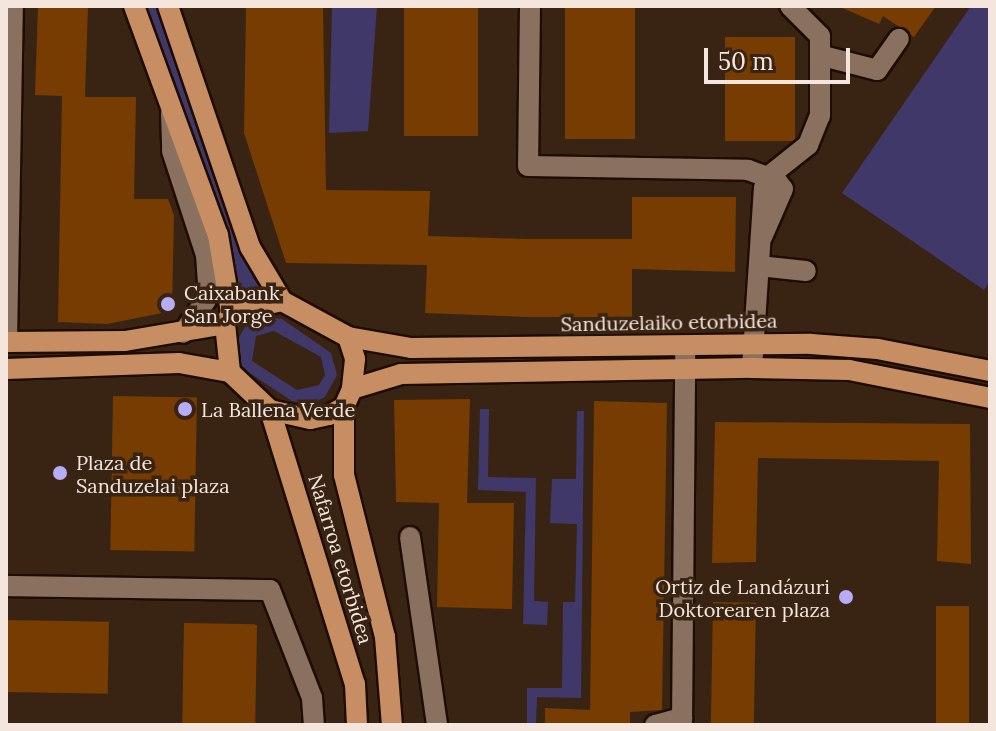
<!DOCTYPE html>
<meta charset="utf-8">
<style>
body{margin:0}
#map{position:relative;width:996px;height:731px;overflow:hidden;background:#392414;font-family:Lora,serif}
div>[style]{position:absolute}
.green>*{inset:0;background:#403868}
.building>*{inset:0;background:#763c02;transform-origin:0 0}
.roads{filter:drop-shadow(2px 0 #1f0c01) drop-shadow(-2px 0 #1f0c01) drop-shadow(0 2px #1f0c01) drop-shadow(0 -2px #1f0c01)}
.minor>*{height:20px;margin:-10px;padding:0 10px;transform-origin:10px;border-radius:10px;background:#8a715f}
.major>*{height:20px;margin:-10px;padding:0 10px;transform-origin:10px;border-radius:10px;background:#c78e64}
.dots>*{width:22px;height:22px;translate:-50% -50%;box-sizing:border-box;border:4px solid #392414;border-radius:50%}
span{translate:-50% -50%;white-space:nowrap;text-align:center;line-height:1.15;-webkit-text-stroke:7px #392414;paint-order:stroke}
.poi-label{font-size:20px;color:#f5e6dd}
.left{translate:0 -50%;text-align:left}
.right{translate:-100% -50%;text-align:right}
.street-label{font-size:20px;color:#f5e6dd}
.frame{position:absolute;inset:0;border:8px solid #f5e6dd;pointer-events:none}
.scale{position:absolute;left:704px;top:48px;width:146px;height:36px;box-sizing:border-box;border:4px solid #f5e6dd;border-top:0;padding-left:10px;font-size:24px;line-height:28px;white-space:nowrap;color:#f5e6dd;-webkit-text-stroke:6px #392414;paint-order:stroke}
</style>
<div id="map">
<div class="green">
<div style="clip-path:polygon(141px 6px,156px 6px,240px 253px,265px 297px,233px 306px)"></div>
<div style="clip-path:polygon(332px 6px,377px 6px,368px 131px,329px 133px)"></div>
<div style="clip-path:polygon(971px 6px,990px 6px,990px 281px,984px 290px,842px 193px)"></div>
<div style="clip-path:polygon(evenodd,268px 317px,282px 319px,331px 353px,337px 375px,325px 397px,313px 403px,292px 401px,239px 366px,238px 339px,245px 327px,268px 317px,274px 331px,321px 357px,325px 375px,319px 385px,297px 390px,252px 361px,256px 336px,274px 331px)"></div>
<div style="clip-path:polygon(480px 409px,489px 409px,488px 477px,536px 478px,534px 601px,548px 602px,547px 625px,523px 624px,526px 492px,478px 490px)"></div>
<div style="clip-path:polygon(577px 411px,584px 411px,581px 698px,537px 697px,536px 725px,527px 725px,527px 688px,562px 688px,563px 602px,575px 602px,577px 524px,550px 523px,552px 479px,576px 479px)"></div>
</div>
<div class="building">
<div style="clip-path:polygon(38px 6px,88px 6px,85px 97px,136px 97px,134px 199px,168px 199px,174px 215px,172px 311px,107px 324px,58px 322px,62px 96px,35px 95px)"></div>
<div style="clip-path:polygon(246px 6px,323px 6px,326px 190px,430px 191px,428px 236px,529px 239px,632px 239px,632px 197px,736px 197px,735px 272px,632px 269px,632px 317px,528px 317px,425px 313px,427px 265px,286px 263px,244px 133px)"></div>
<div style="left:404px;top:6px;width:74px;height:130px"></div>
<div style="left:565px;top:6px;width:70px;height:133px"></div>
<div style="clip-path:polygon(838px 6px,936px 6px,914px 37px,883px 16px,879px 24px)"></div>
<div style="left:725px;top:37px;width:70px;height:104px"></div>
<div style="left:113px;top:396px;width:84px;height:154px;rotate:1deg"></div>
<div style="clip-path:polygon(470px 399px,467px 503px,514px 503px,512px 609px,437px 607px,439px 503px,396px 502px,394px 400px)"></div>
<div style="clip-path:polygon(594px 401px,667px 403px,662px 710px,630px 712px,630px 725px,545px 725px,545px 708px,590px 710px)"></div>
<div style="clip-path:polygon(715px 422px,970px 424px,971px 564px,937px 561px,939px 461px,758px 458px,756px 562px,712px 563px)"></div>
<div style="left:713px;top:602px;width:43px;height:123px;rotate:1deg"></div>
<div style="left:936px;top:606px;width:33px;height:119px"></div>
<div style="left:6px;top:620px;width:103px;height:72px;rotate:1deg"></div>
<div style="left:184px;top:623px;width:73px;height:102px;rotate:1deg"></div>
</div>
<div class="roads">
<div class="minor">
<div style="left:530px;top:6px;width:160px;rotate:90.7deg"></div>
<div style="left:528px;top:166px;width:220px;rotate:1deg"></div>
<div style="left:748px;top:170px;width:30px;rotate:20deg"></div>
<div style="left:776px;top:180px;width:11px;rotate:52deg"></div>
<div style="left:783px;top:189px;width:52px;rotate:113.6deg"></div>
<div style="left:823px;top:56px;width:56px;rotate:14.5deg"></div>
<div style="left:877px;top:70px;width:38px;rotate:-55deg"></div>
<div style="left:171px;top:114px;width:37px;rotate:88deg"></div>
<div style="left:172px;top:151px;width:109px;rotate:71.9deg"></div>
<div style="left:206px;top:255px;width:28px;rotate:86deg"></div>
<div style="left:208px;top:283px;width:17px;rotate:97deg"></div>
<div style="left:206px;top:300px;width:40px;rotate:124.9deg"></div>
<div style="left:759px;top:266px;width:47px;rotate:6.1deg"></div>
<div style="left:7px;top:342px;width:336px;rotate:-89deg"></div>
<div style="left:752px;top:368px;width:180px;rotate:-86.2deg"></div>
<div style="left:764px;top:188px;width:13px;rotate:-67deg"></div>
<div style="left:769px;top:176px;width:50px;rotate:-38.5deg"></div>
<div style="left:808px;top:145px;width:31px;rotate:-68deg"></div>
<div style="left:820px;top:116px;width:80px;rotate:-90deg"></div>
<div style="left:820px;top:36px;width:42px;rotate:-135deg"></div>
<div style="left:410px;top:537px;width:190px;rotate:81.8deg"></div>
<div style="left:6px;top:586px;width:264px;rotate:0.9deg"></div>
<div style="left:270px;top:590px;width:116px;rotate:68.7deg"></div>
<div style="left:312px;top:698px;width:27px;rotate:86deg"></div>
<div style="left:655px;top:725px;width:28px;rotate:-15deg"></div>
<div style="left:682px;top:725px;width:377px;rotate:-89.5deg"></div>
</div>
<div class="major">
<div style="left:134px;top:6px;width:244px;rotate:69.9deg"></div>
<div style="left:218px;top:235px;width:79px;rotate:80.5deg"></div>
<div style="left:168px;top:6px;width:255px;rotate:71.2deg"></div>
<div style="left:250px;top:247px;width:63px;rotate:59.3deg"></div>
<div style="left:282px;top:301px;width:75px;rotate:28.6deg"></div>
<div style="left:348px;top:337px;width:23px;rotate:72deg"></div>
<div style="left:355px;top:359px;width:30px;rotate:96deg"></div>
<div style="left:352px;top:389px;width:20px;rotate:114deg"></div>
<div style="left:344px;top:407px;width:17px;rotate:152deg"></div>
<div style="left:329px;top:415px;width:19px;rotate:168deg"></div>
<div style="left:310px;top:419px;width:41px;rotate:-167.3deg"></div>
<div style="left:270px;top:410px;width:55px;rotate:-136.5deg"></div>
<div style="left:230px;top:372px;width:48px;rotate:-95.9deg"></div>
<div style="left:225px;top:324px;width:13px;rotate:-61deg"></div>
<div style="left:231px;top:313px;width:52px;rotate:-13.2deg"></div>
<div style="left:348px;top:337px;width:64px;rotate:9.9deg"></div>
<div style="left:411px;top:348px;width:400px;rotate:-0.6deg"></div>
<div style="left:811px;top:344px;width:67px;rotate:4.3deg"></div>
<div style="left:878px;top:349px;width:114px;rotate:11.1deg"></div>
<div style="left:6px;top:342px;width:119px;rotate:-0.5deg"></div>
<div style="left:125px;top:341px;width:101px;rotate:-9.6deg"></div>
<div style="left:6px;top:369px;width:173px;rotate:-2deg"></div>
<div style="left:179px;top:363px;width:52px;rotate:10deg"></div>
<div style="left:352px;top:389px;width:51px;rotate:-17deg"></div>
<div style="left:401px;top:374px;width:351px;rotate:-1deg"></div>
<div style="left:752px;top:368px;width:97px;rotate:1.2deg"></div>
<div style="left:849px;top:370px;width:144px;rotate:11.2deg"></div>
<div style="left:344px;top:407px;width:68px;rotate:90deg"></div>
<div style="left:344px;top:475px;width:167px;rotate:75.8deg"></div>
<div style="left:385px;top:637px;width:88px;rotate:85.5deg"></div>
<div style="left:270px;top:410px;width:287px;rotate:72.8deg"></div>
<div style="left:355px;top:684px;width:41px;rotate:87.2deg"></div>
</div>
</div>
<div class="dots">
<div style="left:168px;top:304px;background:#b6acf8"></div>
<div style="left:185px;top:409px;background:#b6acf8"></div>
<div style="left:60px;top:473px;background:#b6acf8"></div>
<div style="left:846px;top:597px;background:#b6acf8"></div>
</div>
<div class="poi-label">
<span class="left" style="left:184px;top:304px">Caixabank<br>San Jorge</span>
<span class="left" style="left:201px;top:409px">La Ballena Verde</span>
<span class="left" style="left:76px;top:474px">Plaza de<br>Sanduzelai plaza</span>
<span class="right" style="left:830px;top:598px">Ortiz de Landázuri<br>Doktorearen plaza</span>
</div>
<div class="street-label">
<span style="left:669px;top:322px;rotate:-1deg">Sanduzelaiko etorbidea</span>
<span style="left:341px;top:559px;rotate:73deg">Nafarroa etorbidea</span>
</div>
<div class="frame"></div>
<div class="scale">50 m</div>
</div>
